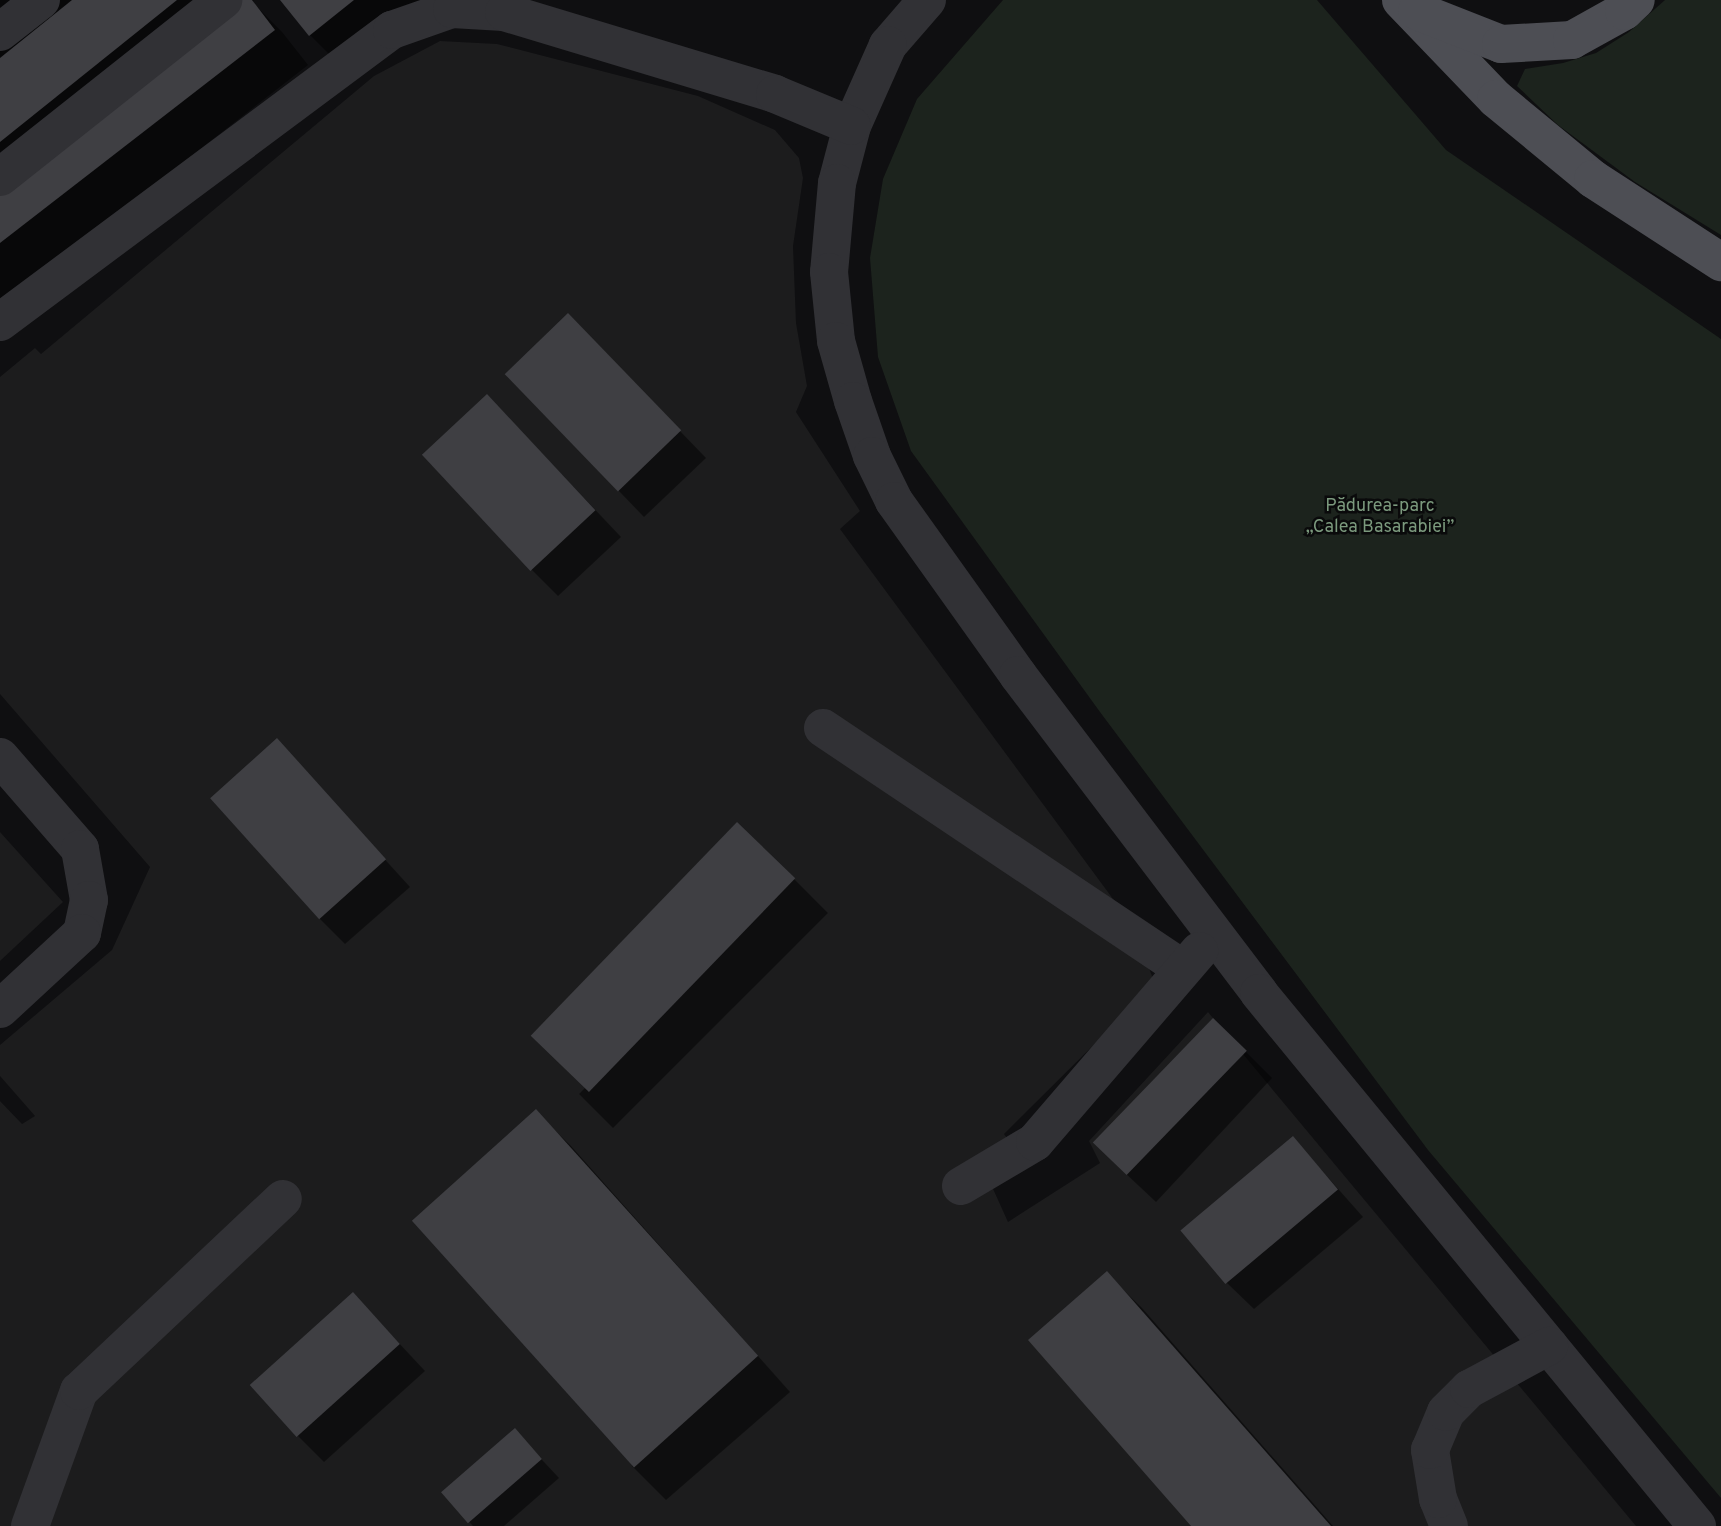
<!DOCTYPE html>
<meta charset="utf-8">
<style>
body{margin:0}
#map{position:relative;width:1721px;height:1526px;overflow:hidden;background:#0f0f11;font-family:Overpass,sans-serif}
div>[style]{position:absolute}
.built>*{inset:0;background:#1c1c1d}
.green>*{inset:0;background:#1c231d}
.shadow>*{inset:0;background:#0007;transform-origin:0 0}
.building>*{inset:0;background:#3f3f43;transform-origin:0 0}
.minor>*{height:38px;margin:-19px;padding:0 19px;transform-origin:19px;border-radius:19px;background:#313135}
.major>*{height:38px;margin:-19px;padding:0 19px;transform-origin:19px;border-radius:19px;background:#4d4e54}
span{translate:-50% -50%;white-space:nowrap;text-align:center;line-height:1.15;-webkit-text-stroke:5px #0a0a0b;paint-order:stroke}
.park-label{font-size:18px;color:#7b997d}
</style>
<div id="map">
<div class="built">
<div style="clip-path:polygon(440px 41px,497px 44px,698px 96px,775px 130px,799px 158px,803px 178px,793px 246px,796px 323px,807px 386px,796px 412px,860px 511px,840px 529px,1133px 926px,1155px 984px,1004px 1134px,1013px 1146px,985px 1171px,1008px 1222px,1100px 1163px,1089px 1141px,1208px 1012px,1636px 1526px,0 1526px,0 1101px,22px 1124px,35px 1116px,0 1076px,0 1045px,112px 950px,150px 867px,0 694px,0 377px,35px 348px,41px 354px,374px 76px)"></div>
<div style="clip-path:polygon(0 832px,63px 902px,0 961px)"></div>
</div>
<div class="green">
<div style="clip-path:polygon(1003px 0,1317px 0,1446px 150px,1721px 339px,1721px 1498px,1428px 1150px,1100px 712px,911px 451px,878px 357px,870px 258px,883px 179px,917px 99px)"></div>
<div style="clip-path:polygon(1665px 0,1721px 0,1721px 235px,1635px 182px,1558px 125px,1517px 86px,1525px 69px,1563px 63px,1596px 53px,1629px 32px)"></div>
</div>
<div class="shadow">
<div style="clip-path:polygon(0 0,254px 0,252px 2px,282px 32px,308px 65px,0 305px)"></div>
<div style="clip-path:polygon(282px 0,431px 0,344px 69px,310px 35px)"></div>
<div style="clip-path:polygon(594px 342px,706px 458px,644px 517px,618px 490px)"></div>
<div style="clip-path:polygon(513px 423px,621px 537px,558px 596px,532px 570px)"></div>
<div style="clip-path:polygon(277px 741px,410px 887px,345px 944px,319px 918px)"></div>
<div style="left:794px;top:879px;width:48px;height:304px;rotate:45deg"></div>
<div style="clip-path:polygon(1246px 1052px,1272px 1078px,1156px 1202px,1123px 1171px)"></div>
<div style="clip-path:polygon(536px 1112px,571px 1146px,790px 1392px,666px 1500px,632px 1466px)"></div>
<div style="clip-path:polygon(1293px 1138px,1363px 1217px,1254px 1309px,1227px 1283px)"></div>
<div style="clip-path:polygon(1107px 1274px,1142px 1308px,1333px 1526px,1193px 1526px)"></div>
<div style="clip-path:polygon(353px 1294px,425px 1371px,324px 1462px,298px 1436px)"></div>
<div style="clip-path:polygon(515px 1431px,559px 1478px,504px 1526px,473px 1526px,443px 1493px)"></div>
</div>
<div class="building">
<div style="clip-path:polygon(72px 0,177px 0,0 142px,0 58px)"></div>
<div style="clip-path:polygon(241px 0,252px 0,275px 30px,0 243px,0 188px)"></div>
<div style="clip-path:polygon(280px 0,354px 0,309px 36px)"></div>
<div style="left:568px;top:313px;width:163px;height:88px;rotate:46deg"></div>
<div style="left:487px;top:394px;width:159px;height:89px;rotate:47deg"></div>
<div style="left:277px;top:738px;width:163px;height:90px;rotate:48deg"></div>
<div style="left:737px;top:822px;width:81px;height:297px;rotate:44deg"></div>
<div style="left:1213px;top:1018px;width:47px;height:173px;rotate:44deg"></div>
<div style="left:536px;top:1109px;width:332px;height:167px;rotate:48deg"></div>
<div style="left:1293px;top:1136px;width:70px;height:147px;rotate:50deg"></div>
<div style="clip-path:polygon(1107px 1271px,1331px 1526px,1191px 1526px,1028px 1340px)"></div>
<div style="left:353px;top:1292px;width:70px;height:139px;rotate:48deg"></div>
<div style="left:515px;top:1428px;width:41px;height:98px;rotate:49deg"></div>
</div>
<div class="minor">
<div style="left:927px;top:0;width:60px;rotate:130.9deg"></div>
<div style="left:888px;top:45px;width:89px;rotate:114deg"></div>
<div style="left:852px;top:126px;width:59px;rotate:104.7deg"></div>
<div style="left:837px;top:183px;width:89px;rotate:95.1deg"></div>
<div style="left:829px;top:272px;width:69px;rotate:84.2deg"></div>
<div style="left:836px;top:341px;width:62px;rotate:74.2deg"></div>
<div style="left:853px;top:401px;width:58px;rotate:70.9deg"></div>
<div style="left:872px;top:456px;width:50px;rotate:63.9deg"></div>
<div style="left:894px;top:501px;width:214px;rotate:54.5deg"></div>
<div style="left:1018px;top:675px;width:399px;rotate:52.8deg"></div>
<div style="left:1259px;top:993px;width:690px;rotate:50.59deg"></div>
<div style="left:0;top:32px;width:52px;rotate:-38deg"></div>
<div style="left:0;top:177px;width:285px;rotate:-38.4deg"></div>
<div style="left:0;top:322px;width:489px;rotate:-36.7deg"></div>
<div style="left:392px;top:30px;width:64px;rotate:-19.3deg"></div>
<div style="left:452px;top:9px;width:52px;rotate:3.3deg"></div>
<div style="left:504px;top:12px;width:283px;rotate:16.8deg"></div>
<div style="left:775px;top:94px;width:83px;rotate:22.6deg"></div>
<div style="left:823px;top:728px;width:433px;rotate:33.8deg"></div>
<div style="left:0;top:757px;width:122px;rotate:49deg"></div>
<div style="left:80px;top:849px;width:52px;rotate:80deg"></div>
<div style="left:89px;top:900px;width:34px;rotate:102deg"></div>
<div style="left:82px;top:933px;width:112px;rotate:137.2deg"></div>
<div style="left:961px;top:1186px;width:86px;rotate:-30.7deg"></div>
<div style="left:1035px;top:1142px;width:252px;rotate:-49.3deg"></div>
<div style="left:30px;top:1526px;width:144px;rotate:-70.1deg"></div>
<div style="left:79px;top:1391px;width:280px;rotate:-43.3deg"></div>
<div style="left:1449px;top:1526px;width:29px;rotate:-112deg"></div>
<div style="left:1438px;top:1499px;width:50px;rotate:-99.3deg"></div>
<div style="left:1430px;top:1450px;width:41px;rotate:-67.2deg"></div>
<div style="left:1446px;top:1412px;width:33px;rotate:-45deg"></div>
<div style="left:1469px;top:1389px;width:91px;rotate:-28.3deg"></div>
</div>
<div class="major">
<div style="left:1401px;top:0;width:137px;rotate:46.2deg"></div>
<div style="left:1496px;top:99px;width:126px;rotate:39.5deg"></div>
<div style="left:1593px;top:179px;width:153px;rotate:33deg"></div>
<div style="left:1417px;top:11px;width:90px;rotate:21.4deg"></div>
<div style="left:1501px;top:44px;width:71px;rotate:-3.2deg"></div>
<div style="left:1572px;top:40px;width:60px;rotate:-29.1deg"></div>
<div style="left:1624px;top:11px;width:16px;rotate:-43deg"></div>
</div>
<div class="park-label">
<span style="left:1380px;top:518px">Pădurea-parc<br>„Calea Basarabiei”</span>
</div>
</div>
